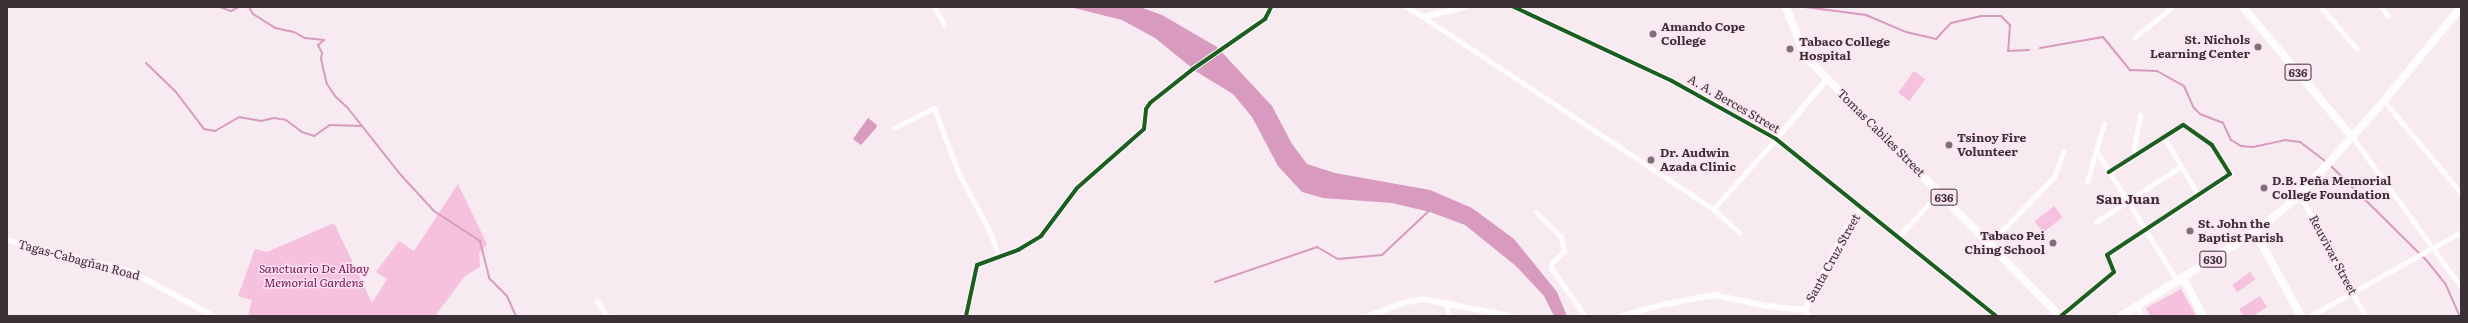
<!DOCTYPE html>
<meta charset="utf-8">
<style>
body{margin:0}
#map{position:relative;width:2468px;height:323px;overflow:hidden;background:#f7eaf1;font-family:Literata,serif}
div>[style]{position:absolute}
.green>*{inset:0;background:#f5c1df;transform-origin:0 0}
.water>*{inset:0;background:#d99ac0}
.stream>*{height:2px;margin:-1px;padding:0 1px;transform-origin:1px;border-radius:1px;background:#d99ac0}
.minor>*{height:5px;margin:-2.5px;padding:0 2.5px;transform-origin:2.5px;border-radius:2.5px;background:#fefcfd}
.tertiary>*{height:6px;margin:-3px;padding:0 3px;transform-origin:3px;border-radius:3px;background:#fefcfd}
.primary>*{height:8px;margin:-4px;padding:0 4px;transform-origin:4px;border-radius:4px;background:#fefcfd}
.cycleway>*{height:4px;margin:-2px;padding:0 2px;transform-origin:2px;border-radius:2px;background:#1b5e20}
.dots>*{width:11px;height:11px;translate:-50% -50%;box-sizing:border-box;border:2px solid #fce5f1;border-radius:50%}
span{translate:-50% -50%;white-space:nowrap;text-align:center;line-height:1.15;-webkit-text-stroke:3px #fce5f1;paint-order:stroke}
.shield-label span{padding:1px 3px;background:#fce5f1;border:1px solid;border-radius:3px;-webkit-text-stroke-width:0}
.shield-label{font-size:11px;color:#3b3036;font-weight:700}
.poi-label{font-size:12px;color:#3b3036;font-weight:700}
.left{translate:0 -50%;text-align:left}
.right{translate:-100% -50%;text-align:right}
.street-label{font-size:12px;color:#3b3036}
.park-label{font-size:12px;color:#79105a;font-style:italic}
.quarter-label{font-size:14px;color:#3b3036;font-weight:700}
.frame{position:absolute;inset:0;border:8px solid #3b3036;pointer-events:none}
</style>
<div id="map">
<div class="green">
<div style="left:1914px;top:71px;width:14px;height:27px;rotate:36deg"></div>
<div style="clip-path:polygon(458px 184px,487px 244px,479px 253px,480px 267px,465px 276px,435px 316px,248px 316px,252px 300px,238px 296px,255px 249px,267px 252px,334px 223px,372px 303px,387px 279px,376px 272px,399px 241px,414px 251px)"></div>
<div style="left:2054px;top:206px;width:14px;height:25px;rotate:51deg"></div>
<div style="left:2250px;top:272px;width:9px;height:22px;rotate:54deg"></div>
<div style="clip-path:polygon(2181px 289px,2196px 316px,2150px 316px,2146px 308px)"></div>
<div style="clip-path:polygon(2260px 296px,2267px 307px,2253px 316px,2244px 316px,2239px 309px)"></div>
</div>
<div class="water">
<div style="clip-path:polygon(1070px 7px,1140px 7px,1162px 15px,1217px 47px,1272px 106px,1292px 144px,1307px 164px,1335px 173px,1430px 190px,1472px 208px,1514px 239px,1557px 292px,1567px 316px,1554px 316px,1544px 296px,1516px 266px,1465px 225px,1430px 212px,1392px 203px,1323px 198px,1302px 192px,1278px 166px,1252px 117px,1233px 94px,1197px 72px,1155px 38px,1122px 20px)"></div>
<div style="clip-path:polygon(868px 118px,877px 125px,876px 128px,861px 145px,853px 139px)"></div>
</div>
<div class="stream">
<div style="left:220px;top:7px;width:12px;rotate:20deg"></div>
<div style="left:231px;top:11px;width:9px;rotate:-27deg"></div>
<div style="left:249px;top:7px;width:8px;rotate:60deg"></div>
<div style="left:253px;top:14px;width:26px;rotate:32deg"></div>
<div style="left:275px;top:28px;width:19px;rotate:12deg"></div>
<div style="left:294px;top:32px;width:13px;rotate:29deg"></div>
<div style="left:305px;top:38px;width:19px;rotate:6deg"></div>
<div style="left:324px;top:40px;width:8px;rotate:140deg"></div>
<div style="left:318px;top:45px;width:9px;rotate:63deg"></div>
<div style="left:322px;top:53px;width:6px;rotate:99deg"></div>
<div style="left:321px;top:59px;width:26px;rotate:77deg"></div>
<div style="left:327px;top:84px;width:14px;rotate:56deg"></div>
<div style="left:335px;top:96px;width:16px;rotate:43deg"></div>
<div style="left:347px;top:107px;width:85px;rotate:51.7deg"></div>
<div style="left:400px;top:174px;width:50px;rotate:47.4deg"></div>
<div style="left:434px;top:211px;width:55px;rotate:33.1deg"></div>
<div style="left:480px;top:241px;width:38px;rotate:76deg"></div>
<div style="left:489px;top:278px;width:25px;rotate:45deg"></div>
<div style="left:507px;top:296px;width:22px;rotate:66deg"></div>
<div style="left:1805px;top:7px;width:62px;rotate:7.5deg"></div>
<div style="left:1866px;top:15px;width:43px;rotate:23deg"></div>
<div style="left:1906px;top:32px;width:31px;rotate:13deg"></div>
<div style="left:1936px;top:39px;width:22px;rotate:-47deg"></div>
<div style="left:1951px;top:23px;width:31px;rotate:-13deg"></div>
<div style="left:1981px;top:16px;width:20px"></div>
<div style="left:2001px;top:16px;width:13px;rotate:45deg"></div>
<div style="left:2010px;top:25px;width:26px;rotate:94deg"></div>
<div style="left:2008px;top:51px;width:21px;rotate:-3deg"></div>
<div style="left:2040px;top:48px;width:64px;rotate:-9.9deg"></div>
<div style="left:2103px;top:37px;width:43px;rotate:50.7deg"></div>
<div style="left:2130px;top:70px;width:27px;rotate:2deg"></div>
<div style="left:2157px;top:71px;width:31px;rotate:29deg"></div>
<div style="left:2184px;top:86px;width:24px;rotate:66deg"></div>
<div style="left:2194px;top:108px;width:8px;rotate:45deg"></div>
<div style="left:2200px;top:114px;width:25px;rotate:21deg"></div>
<div style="left:2223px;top:123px;width:19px;rotate:65deg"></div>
<div style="left:2231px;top:140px;width:12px;rotate:31deg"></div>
<div style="left:2241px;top:146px;width:12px;rotate:5deg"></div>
<div style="left:2253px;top:147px;width:33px;rotate:-12deg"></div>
<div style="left:2285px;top:140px;width:15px;rotate:8deg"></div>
<div style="left:2300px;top:142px;width:34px;rotate:37deg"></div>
<div style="left:146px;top:63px;width:42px;rotate:44deg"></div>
<div style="left:176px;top:92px;width:46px;rotate:52.9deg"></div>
<div style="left:204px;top:129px;width:11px;rotate:10deg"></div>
<div style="left:215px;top:131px;width:28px;rotate:-30deg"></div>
<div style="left:239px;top:117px;width:22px;rotate:10deg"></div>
<div style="left:261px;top:121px;width:13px;rotate:-13deg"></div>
<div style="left:274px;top:118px;width:12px;rotate:9deg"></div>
<div style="left:286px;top:120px;width:20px;rotate:37deg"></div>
<div style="left:302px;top:132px;width:13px;rotate:18deg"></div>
<div style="left:314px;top:136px;width:19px;rotate:-35deg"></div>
<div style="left:330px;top:125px;width:32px;rotate:2deg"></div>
<div style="left:2330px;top:165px;width:136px;rotate:44.7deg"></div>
<div style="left:2427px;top:261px;width:28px;rotate:51deg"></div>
<div style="left:2445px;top:283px;width:36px;rotate:66deg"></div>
<div style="left:1215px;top:282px;width:108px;rotate:-18.9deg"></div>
<div style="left:1317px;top:247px;width:24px;rotate:30deg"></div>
<div style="left:1338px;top:259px;width:44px;rotate:-5.2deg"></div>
<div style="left:1382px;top:255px;width:66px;rotate:-43.2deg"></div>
</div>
<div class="minor">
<div style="left:934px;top:7px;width:20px;rotate:60deg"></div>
<div style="left:2321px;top:7px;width:55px;rotate:49.4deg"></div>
<div style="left:2381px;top:7px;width:11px;rotate:52deg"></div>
<div style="left:1423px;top:17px;width:348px;rotate:33.5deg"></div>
<div style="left:1713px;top:209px;width:36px;rotate:42deg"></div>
<div style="left:2134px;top:38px;width:49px;rotate:-39.2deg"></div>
<div style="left:2384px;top:101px;width:120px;rotate:50.1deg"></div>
<div style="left:894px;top:128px;width:45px;rotate:-26.6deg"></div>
<div style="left:934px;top:108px;width:68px;rotate:69.4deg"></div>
<div style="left:958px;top:172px;width:66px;rotate:61.9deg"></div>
<div style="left:989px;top:230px;width:28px;rotate:69deg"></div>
<div style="left:2164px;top:137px;width:67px;rotate:59.6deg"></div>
<div style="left:2353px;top:138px;width:184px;rotate:54.1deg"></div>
<div style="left:2097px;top:152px;width:153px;rotate:58.1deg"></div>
<div style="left:2135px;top:156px;width:9px;rotate:-96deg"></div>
<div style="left:2134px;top:147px;width:33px;rotate:-79deg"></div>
<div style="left:2087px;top:182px;width:61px;rotate:-73.9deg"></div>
<div style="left:2300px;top:195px;width:137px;rotate:61.8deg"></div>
<div style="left:1713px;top:209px;width:94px;rotate:-48deg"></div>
<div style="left:1536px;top:212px;width:35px;rotate:45deg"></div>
<div style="left:1561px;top:237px;width:14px;rotate:78deg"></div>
<div style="left:1564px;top:251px;width:17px;rotate:135deg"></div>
<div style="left:1552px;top:263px;width:5px;rotate:101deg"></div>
<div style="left:1551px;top:268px;width:59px;rotate:54.7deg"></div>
<div style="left:2096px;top:222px;width:102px;rotate:-33.4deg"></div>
<div style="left:1898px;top:237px;width:62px;rotate:-47deg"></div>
<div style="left:1990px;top:243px;width:92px;rotate:-45.9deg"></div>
<div style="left:2054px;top:177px;width:27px;rotate:-70deg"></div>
<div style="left:597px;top:301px;width:18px;rotate:56deg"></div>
<div style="left:1446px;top:302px;width:14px;rotate:78deg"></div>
<div style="left:2136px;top:307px;width:11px;rotate:56deg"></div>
<div style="left:2061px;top:316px;width:69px;rotate:-39.7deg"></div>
<div style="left:2114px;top:272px;width:18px;rotate:-112deg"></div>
<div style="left:2107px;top:255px;width:147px;rotate:-33.4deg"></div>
<div style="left:2230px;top:174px;width:34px;rotate:-122deg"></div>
<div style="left:2212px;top:145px;width:35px;rotate:-145deg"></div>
<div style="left:2183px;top:125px;width:88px;rotate:147.6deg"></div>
<div style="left:2310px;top:316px;width:173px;rotate:-29.1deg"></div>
</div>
<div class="tertiary">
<div style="left:1407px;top:7px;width:19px;rotate:32deg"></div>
<div style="left:1423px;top:17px;width:43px;rotate:-13.4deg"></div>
<div style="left:1514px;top:7px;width:174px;rotate:25.1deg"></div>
<div style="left:1672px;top:81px;width:119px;rotate:29.1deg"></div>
<div style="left:1776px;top:139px;width:282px;rotate:38.8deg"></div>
<div style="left:1776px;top:139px;width:79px;rotate:-49.6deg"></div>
<div style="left:7px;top:240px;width:129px;rotate:14.4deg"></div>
<div style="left:132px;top:272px;width:92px;rotate:28.5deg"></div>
<div style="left:1805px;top:310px;width:89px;rotate:-63.1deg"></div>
<div style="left:1845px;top:231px;width:29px;rotate:-55deg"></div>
<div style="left:966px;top:316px;width:52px;rotate:-77.8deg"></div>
<div style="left:977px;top:265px;width:44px;rotate:-20.1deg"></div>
<div style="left:1018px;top:250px;width:27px;rotate:-31deg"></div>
<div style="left:1041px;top:236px;width:60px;rotate:-53.1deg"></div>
<div style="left:1077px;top:188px;width:89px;rotate:-41.4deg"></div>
<div style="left:1144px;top:129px;width:20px;rotate:-84deg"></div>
<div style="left:1146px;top:109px;width:7px;rotate:-56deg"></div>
<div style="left:1150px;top:103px;width:55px;rotate:-38.3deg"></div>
<div style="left:1193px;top:69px;width:88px;rotate:-34.8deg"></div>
<div style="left:1265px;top:19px;width:13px;rotate:-63deg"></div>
<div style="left:1369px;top:316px;width:36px;rotate:-21deg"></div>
<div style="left:1403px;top:303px;width:20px;rotate:-11deg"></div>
<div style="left:1423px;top:299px;width:89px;rotate:11.1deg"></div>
<div style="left:1622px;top:316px;width:41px;rotate:-15.8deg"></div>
<div style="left:1661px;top:305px;width:54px;rotate:-10.7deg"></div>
<div style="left:1714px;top:295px;width:54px;rotate:11.7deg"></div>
<div style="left:1767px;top:306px;width:38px;rotate:6deg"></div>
<div style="left:1805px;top:310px;width:7px;rotate:56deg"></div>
</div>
<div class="primary">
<div style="left:1786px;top:7px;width:53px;rotate:68.8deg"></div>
<div style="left:1805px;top:56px;width:364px;rotate:45.6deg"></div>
<div style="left:2243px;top:7px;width:171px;rotate:50deg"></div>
<div style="left:2255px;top:232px;width:96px;rotate:61.3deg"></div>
<div style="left:2183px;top:278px;width:43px;rotate:62.2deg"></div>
<div style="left:2121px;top:316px;width:158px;rotate:-32.1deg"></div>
<div style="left:2255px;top:232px;width:58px;rotate:-39.4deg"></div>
<div style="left:2300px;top:195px;width:126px;rotate:-48.2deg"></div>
<div style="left:2384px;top:101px;width:122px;rotate:-50.7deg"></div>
</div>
<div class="cycleway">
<div style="left:1514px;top:7px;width:174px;rotate:25.1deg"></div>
<div style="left:1672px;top:81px;width:119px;rotate:29.1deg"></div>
<div style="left:1776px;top:139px;width:282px;rotate:38.8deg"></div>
<div style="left:966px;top:316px;width:52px;rotate:-77.8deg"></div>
<div style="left:977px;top:265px;width:44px;rotate:-20.1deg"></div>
<div style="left:1018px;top:250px;width:27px;rotate:-31deg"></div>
<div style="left:1041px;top:236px;width:60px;rotate:-53.1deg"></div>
<div style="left:1077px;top:188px;width:89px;rotate:-41.4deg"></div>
<div style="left:1144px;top:129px;width:20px;rotate:-84deg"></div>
<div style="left:1146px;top:109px;width:7px;rotate:-56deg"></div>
<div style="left:1150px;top:103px;width:55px;rotate:-38.3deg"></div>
<div style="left:1193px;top:69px;width:88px;rotate:-34.8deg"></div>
<div style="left:1265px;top:19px;width:13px;rotate:-63deg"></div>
<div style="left:2061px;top:316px;width:69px;rotate:-39.7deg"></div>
<div style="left:2114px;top:272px;width:18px;rotate:-112deg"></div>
<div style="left:2107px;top:255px;width:147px;rotate:-33.4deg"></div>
<div style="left:2230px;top:174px;width:34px;rotate:-122deg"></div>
<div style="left:2212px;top:145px;width:35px;rotate:-145deg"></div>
<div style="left:2183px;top:125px;width:88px;rotate:147.6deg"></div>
</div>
<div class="dots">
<div style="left:1653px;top:34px;background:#7d7177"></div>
<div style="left:2258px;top:47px;background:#7d7177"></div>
<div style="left:1790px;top:49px;background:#7d7177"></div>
<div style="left:1949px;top:145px;background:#7d7177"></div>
<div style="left:1651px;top:160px;background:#7d7177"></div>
<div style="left:2264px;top:188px;background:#7d7177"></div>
<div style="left:2190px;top:231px;background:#7d7177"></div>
<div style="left:2053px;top:243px;background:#7d7177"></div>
</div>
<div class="shield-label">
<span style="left:2298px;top:72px">636</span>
<span style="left:1944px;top:197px">636</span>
<span style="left:2213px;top:259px">630</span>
</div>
<div class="poi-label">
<span class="left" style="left:1661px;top:34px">Amando Cope<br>College</span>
<span class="right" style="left:2250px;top:47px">St. Nichols<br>Learning Center</span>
<span class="left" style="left:1799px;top:49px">Tabaco College<br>Hospital</span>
<span class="left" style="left:1957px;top:145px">Tsinoy Fire<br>Volunteer</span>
<span class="left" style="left:1660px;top:160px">Dr. Audwin<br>Azada Clinic</span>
<span class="left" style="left:2272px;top:188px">D.B. Peña Memorial<br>College Foundation</span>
<span class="left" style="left:2198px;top:231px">St. John the<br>Baptist Parish</span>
<span class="right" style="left:2045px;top:243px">Tabaco Pei<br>Ching School</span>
</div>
<div class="street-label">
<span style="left:1734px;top:104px;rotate:30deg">A. A. Berces Street</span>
<span style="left:1881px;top:133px;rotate:45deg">Tomas Cabiles Street</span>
<span style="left:2333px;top:255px;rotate:62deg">Reuvivar Street</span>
<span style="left:1833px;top:258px;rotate:-61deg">Santa Cruz Street</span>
<span style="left:79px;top:260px;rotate:15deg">Tagas-Cabagñan Road</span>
</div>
<div class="park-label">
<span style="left:314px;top:276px">Sanctuario De Albay<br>Memorial Gardens</span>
</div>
<div class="quarter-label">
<span style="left:2128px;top:198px">San Juan</span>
</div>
<div class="frame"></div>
</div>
